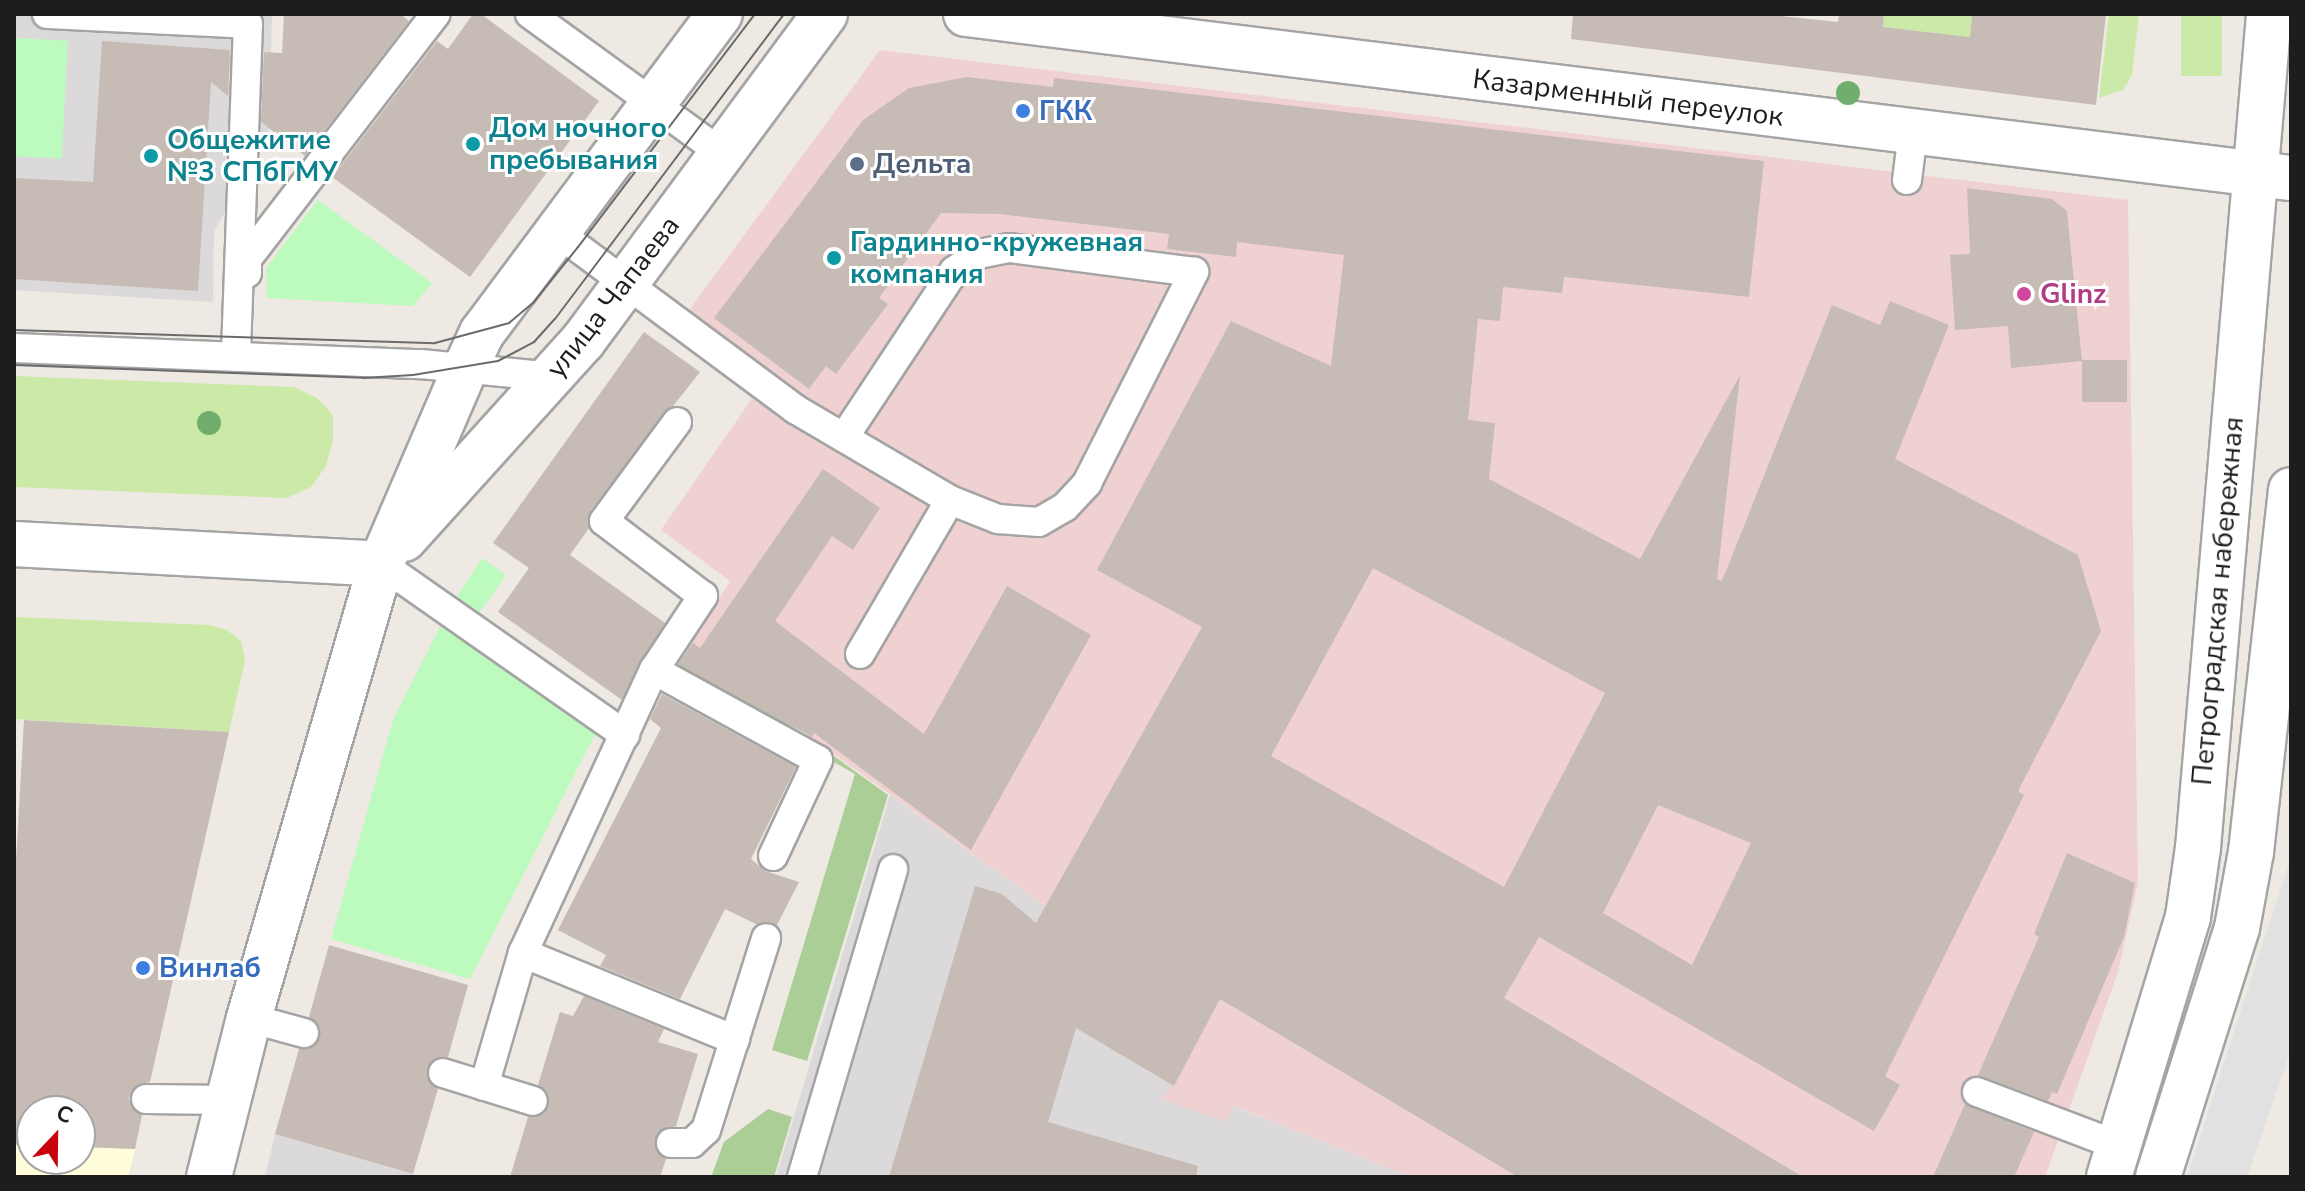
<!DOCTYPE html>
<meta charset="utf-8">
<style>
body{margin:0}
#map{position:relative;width:2305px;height:1191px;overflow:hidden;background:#eee9e2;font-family:"Nunito Sans",sans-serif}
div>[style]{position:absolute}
.residential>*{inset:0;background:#dbd9da}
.commercial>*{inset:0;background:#f0d1d1}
.education>*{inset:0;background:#fffdda}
.grass>*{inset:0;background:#cceaa7;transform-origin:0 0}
.forest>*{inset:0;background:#aace96}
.park>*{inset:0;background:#bdfabe;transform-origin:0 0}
.parking>*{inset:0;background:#e1e1e1}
.building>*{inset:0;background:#c6bbb5;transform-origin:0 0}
.roads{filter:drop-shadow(2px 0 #a4a4a4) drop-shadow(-2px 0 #a4a4a4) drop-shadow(0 2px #a4a4a4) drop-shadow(0 -2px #a4a4a4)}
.service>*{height:28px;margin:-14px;padding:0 14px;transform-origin:14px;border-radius:14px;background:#fff}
.minor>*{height:44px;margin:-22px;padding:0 22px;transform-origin:22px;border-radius:22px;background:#fff}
.tertiary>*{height:44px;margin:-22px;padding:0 22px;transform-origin:22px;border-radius:22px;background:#fff}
.tram>*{height:2px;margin:-1px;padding:0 1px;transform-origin:1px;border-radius:1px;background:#6b6b6b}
.trees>*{width:24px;height:24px;margin:-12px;border-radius:50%;background:#71ad6c}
.dots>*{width:22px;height:22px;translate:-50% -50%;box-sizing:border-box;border:4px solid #fff;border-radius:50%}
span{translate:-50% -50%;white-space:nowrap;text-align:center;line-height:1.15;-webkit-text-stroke:6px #fff;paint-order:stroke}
.street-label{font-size:28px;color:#1d1d1d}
.shop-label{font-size:28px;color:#366cbe;font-weight:700}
.left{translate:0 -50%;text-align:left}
.culture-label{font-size:28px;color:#0d838f;font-weight:700}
.service-label{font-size:28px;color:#4e5e75;font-weight:700}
.hotel-label{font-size:28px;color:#b23c85;font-weight:700}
.frame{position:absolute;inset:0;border:16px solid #1d1d1d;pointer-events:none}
.north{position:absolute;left:16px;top:1095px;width:80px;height:80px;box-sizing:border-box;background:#fff;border:2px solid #a5a5a5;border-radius:50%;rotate:22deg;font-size:22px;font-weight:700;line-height:32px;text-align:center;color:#1d1d1d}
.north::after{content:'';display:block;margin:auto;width:28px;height:36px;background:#c9000d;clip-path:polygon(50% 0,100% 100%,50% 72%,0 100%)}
</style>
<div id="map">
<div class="residential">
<div style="clip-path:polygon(14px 14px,272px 14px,269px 138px,214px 231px,213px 302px,14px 290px)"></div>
<div style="clip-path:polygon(890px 795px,1045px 906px,1144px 990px,1174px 1086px,1161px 1099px,1226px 1121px,1231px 1105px,1411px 1177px,776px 1177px)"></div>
<div style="clip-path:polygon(275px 1134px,422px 1177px,265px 1177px)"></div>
</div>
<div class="commercial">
<div style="clip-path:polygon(880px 50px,2128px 200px,2138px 883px,2118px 972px,2045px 1177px,1411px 1177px,1232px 1105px,1227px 1122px,1161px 1099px,1173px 1086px,1112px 1049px,1144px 990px,1045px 906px,688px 649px,730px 581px,661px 530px,753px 397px,670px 336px)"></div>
</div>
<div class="education">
<div style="clip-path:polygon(14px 1145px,32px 1145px,32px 1159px,80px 1159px,80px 1147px,135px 1149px,128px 1177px,14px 1177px)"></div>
</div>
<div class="grass">
<div style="clip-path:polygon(1884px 14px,1972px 14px,1970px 37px,1883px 27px)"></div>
<div style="clip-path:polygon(2109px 14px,2139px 14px,2132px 75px,2123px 90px,2099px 98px)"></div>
<div style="left:2181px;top:14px;width:41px;height:62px"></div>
<div style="clip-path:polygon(14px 376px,294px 387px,317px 398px,333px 415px,333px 440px,326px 466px,311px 487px,287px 498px,14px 487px)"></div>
<div style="clip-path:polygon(14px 617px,210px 625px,227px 630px,241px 641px,245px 660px,229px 732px,14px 719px)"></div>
</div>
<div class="forest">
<div style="clip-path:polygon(688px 651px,888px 795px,807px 1061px,772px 1050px,855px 774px,675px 672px)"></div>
<div style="clip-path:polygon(768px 1109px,792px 1117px,774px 1177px,711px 1177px,724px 1142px)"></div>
</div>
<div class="park">
<div style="left:14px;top:38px;width:54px;height:118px;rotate:3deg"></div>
<div style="clip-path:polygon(318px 200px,432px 283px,413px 306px,267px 298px,266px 268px)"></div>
<div style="clip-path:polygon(482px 558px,506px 575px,479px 613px,610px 705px,470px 979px,331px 939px,393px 720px,449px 609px)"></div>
</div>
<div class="parking">
<div style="clip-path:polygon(2291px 857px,2291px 1050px,2247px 1177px,2187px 1177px)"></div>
</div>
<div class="building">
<div style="clip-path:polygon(284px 14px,400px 14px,409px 21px,305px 156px,261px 122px,264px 52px,282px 53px)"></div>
<div style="clip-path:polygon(473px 14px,481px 14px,599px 101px,470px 277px,332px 177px,437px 41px,448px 49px)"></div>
<div style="clip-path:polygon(1573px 14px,1762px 14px,1838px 22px,1839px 14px,1884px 14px,1883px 27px,1970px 37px,1972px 14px,2106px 14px,2096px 105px,1571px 39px)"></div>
<div style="clip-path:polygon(102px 41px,230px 50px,228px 96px,211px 82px,198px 291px,14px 279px,14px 178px,93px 182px)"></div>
<div style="clip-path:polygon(evenodd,967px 77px,1053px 87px,1054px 78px,1764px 161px,1749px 297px,1564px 277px,1562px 293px,1503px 287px,1500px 321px,1478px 319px,1468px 420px,1495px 423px,1489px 479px,1640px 559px,1740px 375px,1717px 579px,1722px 581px,1832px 305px,1880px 325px,1890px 301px,1949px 325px,1895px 459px,2078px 555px,2101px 631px,2018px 791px,2024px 795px,1885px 1076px,1900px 1085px,1874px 1131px,1539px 937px,1504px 998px,1803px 1177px,1518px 1177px,1220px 999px,1174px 1086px,1076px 1028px,1048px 1122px,1198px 1166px,1196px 1177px,889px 1177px,975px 886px,1002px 894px,1036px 923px,1202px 627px,1097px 570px,1231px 321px,1331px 366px,1344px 255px,1237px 242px,1236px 257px,1167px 249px,1169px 234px,1000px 214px,941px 213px,879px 298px,888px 304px,836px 374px,826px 366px,809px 389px,714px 318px,863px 120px,909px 88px,967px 77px,1373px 568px,1605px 693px,1504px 887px,1271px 756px,1373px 568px,967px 77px,1658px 805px,1751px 843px,1692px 965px,1603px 913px,1658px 805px)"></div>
<div style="clip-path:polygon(1967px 188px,2052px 199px,2067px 211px,2082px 361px,2011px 368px,2008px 326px,1955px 330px,1950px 255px,1970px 254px)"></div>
<div style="clip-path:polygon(644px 332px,700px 372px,590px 511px,589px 528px,570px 555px,665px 623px,622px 700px,498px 612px,529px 568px,493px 543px)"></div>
<div style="left:2127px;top:360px;width:42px;height:45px;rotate:90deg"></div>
<div style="clip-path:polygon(823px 469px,880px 508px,853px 550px,832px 536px,775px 621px,924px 734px,1007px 586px,1091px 635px,971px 850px,814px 733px,812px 737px,678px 664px,693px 643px,700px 648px)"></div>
<div style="clip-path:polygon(662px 694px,796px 767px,751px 859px,765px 871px,799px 882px,777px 925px,756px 924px,725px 909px,680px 999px,600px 966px,606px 955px,558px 930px,661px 728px,650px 719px)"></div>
<div style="clip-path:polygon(24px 720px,229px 732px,150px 1082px,137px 1085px,129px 1098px,132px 1108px,142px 1115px,135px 1149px,80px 1147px,80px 1111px,32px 1111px,32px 1145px,14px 1145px,14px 896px)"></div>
<div style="clip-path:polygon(2067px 853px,2135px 883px,2124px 937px,2057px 1094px,2052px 1092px,2048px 1101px,1978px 1075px,2039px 937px,2034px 934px)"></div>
<div style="clip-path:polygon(329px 945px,468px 985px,448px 1057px,432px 1060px,427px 1069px,430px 1084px,438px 1089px,413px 1174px,275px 1134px,299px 1049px,309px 1049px,320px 1038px,320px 1028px,309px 1017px)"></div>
<div style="clip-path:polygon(584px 996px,664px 1029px,658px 1042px,698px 1054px,676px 1126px,656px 1135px,656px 1151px,666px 1159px,660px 1177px,510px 1177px,528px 1117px,544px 1114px,549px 1105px,546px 1090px,538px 1085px,560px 1012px,573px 1016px)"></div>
<div style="clip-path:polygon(1965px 1104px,2034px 1132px,2014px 1177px,1933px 1177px)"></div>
</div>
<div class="roads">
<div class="service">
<div style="left:47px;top:14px;width:201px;rotate:2.8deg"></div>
<div style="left:248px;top:24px;width:333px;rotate:92.1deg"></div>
<div style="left:530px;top:14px;width:236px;rotate:36deg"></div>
<div style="left:1907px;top:180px;width:47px;rotate:-82.7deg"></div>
<div style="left:557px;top:232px;width:297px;rotate:36.6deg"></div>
<div style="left:795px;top:409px;width:180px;rotate:30.4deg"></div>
<div style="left:950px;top:500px;width:52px;rotate:21.6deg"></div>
<div style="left:998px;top:519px;width:41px;rotate:4.2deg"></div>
<div style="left:1039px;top:522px;width:30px;rotate:-30deg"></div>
<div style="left:1065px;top:507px;width:33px;rotate:-47deg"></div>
<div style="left:1087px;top:483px;width:237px;rotate:-63.1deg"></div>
<div style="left:1194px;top:272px;width:187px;rotate:-172.6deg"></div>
<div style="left:1009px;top:248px;width:31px;rotate:169deg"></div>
<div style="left:979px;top:254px;width:30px;rotate:146deg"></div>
<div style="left:954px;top:271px;width:199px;rotate:123.5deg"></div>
<div style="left:247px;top:273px;width:14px;rotate:-90deg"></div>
<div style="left:247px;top:259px;width:309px;rotate:-52.4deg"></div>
<div style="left:14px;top:348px;width:407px;rotate:2.3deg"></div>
<div style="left:421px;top:364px;width:133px;rotate:5.6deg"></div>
<div style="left:381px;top:564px;width:298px;rotate:35deg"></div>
<div style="left:860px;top:654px;width:178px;rotate:-59.7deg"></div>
<div style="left:654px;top:670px;width:187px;rotate:28.8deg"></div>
<div style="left:818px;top:760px;width:106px;rotate:115.1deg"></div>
<div style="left:523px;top:953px;width:229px;rotate:22.3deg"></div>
<div style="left:249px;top:1018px;width:57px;rotate:15.3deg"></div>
<div style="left:443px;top:1073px;width:94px;rotate:17.3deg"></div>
<div style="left:484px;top:1086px;width:139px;rotate:-73.7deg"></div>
<div style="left:523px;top:953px;width:312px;rotate:-65.2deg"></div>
<div style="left:654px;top:670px;width:89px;rotate:-56.5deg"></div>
<div style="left:703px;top:596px;width:124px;rotate:-142.9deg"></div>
<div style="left:604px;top:521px;width:123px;rotate:-53.6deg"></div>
<div style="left:1977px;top:1092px;width:152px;rotate:20.8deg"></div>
<div style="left:146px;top:1099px;width:81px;rotate:0.7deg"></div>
<div style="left:671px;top:1143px;width:21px"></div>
<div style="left:692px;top:1143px;width:19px;rotate:-43deg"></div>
<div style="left:706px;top:1130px;width:201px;rotate:-72.6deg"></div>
<div style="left:802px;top:1177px;width:321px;rotate:-73.5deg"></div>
</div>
<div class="minor">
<div style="left:966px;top:14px;width:1335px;rotate:7.06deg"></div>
</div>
<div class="tertiary">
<div style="left:404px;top:539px;width:267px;rotate:-47.9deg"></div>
<div style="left:583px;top:341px;width:407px;rotate:-53.5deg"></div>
<div style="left:14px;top:544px;width:368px;rotate:3.1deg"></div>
<div style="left:209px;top:1177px;width:164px;rotate:-75.9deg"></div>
<div style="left:249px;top:1018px;width:473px;rotate:-73.8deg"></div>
<div style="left:381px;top:564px;width:215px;rotate:-66.7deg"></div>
<div style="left:466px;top:367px;width:38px;rotate:-65deg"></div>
<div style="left:482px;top:333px;width:398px;rotate:-53.3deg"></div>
<div style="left:2109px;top:1177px;width:272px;rotate:-73.1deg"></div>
<div style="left:2188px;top:917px;width:70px;rotate:-81.8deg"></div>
<div style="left:2198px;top:848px;width:837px;rotate:-85.13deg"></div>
<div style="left:2158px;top:1177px;width:261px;rotate:-72.4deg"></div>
<div style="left:2237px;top:928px;width:77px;rotate:-79.6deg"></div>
<div style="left:2251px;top:852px;width:364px;rotate:-83.7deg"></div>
</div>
</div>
<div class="tram">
<div style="left:14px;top:330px;width:421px;rotate:1.8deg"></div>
<div style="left:435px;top:343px;width:77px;rotate:-15.1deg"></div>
<div style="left:509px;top:323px;width:31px;rotate:-40deg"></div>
<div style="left:533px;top:303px;width:72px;rotate:-51.2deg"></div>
<div style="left:578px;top:247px;width:293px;rotate:-52.8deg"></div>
<div style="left:14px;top:365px;width:349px;rotate:2.1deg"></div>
<div style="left:363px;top:378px;width:50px;rotate:-3.4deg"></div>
<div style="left:413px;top:375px;width:86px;rotate:-9.4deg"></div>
<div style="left:498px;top:361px;width:41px;rotate:-27.8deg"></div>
<div style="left:534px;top:342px;width:31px;rotate:-48deg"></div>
<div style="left:555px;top:319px;width:381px;rotate:-53.1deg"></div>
</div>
<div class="trees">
<div style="left:1848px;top:93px"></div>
<div style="left:209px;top:423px"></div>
</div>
<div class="dots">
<div style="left:1023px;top:111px;background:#3f7fe0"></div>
<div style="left:473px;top:144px;background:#0f9aa8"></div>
<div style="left:151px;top:156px;background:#0f9aa8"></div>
<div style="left:857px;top:164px;background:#5c6f8a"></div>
<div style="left:834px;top:258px;background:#0f9aa8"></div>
<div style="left:2024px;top:294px;background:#d1479c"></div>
<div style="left:143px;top:968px;background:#3f7fe0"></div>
</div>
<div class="street-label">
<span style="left:1628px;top:98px;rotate:7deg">Казарменный переулок</span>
<span style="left:613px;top:297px;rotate:-52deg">улица Чапаева</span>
<span style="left:2218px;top:601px;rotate:-85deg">Петроградская набережная</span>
</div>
<div class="shop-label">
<span class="left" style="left:1039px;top:111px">ГКК</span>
<span class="left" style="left:159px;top:968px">Винлаб</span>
</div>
<div class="culture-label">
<span class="left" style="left:489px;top:144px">Дом ночного<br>пребывания</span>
<span class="left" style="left:167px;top:156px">Общежитие<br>№3 СПбГМУ</span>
<span class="left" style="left:850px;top:258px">Гардинно-кружевная<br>компания</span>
</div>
<div class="service-label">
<span class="left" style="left:873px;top:164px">Дельта</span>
</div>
<div class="hotel-label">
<span class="left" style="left:2040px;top:294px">Glinz</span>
</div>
<div class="frame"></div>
<div class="north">С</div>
</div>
